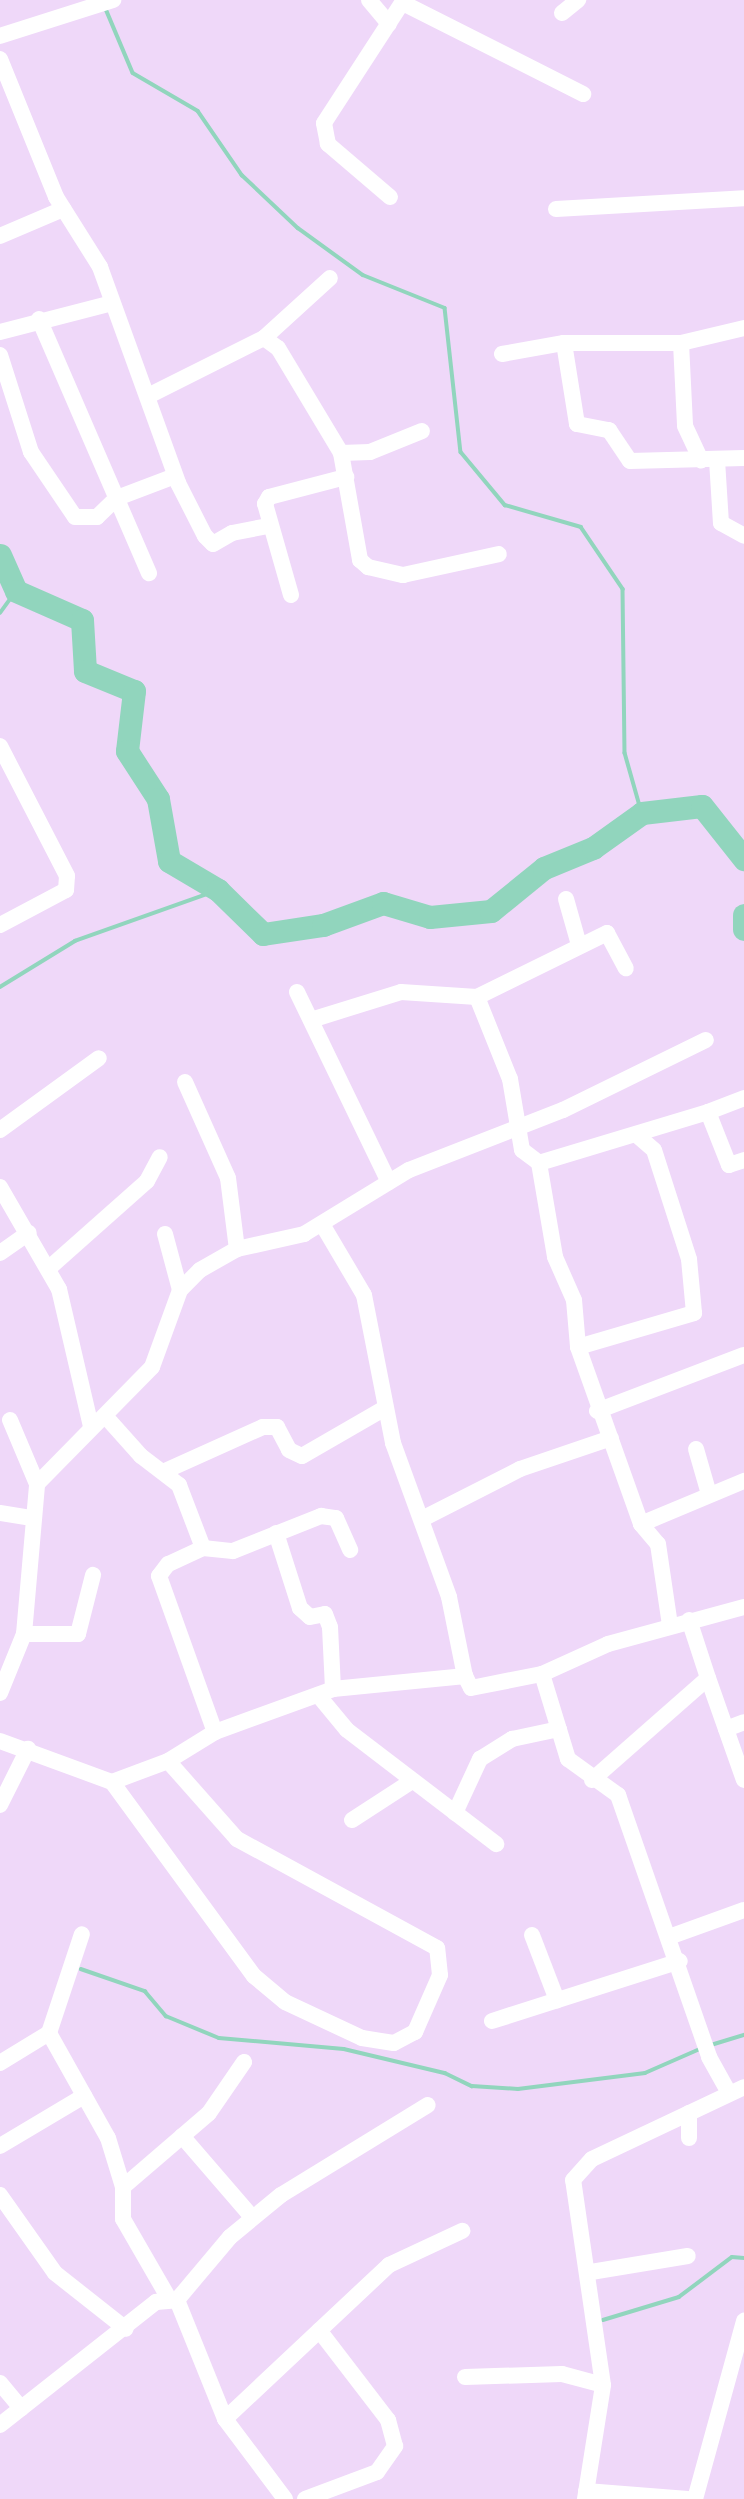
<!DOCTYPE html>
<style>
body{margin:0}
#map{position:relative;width:744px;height:2499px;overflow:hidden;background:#efd8f9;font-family:Roboto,sans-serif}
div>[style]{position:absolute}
.stream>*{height:3.5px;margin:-1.75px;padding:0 1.75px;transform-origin:1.75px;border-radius:1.75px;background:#91d5bd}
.river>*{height:23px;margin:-11.5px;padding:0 11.5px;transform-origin:11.5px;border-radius:11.5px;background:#91d5bd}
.street>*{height:16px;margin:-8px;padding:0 8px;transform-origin:8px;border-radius:8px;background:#fff}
span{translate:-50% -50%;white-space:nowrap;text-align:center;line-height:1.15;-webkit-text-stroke:5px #fff;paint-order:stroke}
</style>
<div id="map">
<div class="stream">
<div style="left:106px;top:9px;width:69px;rotate:67.1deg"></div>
<div style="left:133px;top:73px;width:75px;rotate:30.3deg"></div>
<div style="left:198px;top:111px;width:78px;rotate:55.5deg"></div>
<div style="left:242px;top:175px;width:77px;rotate:43.4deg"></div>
<div style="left:298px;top:228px;width:80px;rotate:35.9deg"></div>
<div style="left:363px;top:275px;width:88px;rotate:21.9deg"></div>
<div style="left:445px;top:308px;width:145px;rotate:83.7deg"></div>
<div style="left:461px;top:452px;width:69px;rotate:50.3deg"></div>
<div style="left:505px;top:505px;width:79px;rotate:16.1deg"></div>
<div style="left:581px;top:527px;width:75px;rotate:55.9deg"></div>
<div style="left:623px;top:589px;width:164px;rotate:89.3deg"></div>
<div style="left:625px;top:753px;width:62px;rotate:74.2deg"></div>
<div style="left:0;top:613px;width:27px;rotate:-54deg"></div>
<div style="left:0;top:987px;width:88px;rotate:-31.5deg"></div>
<div style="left:75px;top:941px;width:152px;rotate:-19.6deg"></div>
<div style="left:81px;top:1969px;width:68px;rotate:19deg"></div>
<div style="left:145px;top:1991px;width:33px;rotate:50deg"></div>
<div style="left:166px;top:2016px;width:57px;rotate:22.5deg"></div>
<div style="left:219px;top:2038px;width:125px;rotate:5deg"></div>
<div style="left:344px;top:2049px;width:104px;rotate:13.4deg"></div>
<div style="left:445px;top:2073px;width:30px;rotate:26deg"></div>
<div style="left:472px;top:2086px;width:46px;rotate:3.7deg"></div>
<div style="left:518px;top:2089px;width:128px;rotate:-7.2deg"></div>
<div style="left:645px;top:2073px;width:60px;rotate:-23.6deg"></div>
<div style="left:711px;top:2045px;width:34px;rotate:-17deg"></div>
<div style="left:603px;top:2320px;width:79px;rotate:-16.8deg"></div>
<div style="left:679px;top:2297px;width:66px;rotate:-37deg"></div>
<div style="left:732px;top:2257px;width:12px;rotate:5deg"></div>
</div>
<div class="river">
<div style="left:0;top:555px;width:39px;rotate:66deg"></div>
<div style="left:16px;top:591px;width:72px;rotate:23.7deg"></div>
<div style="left:82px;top:620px;width:51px;rotate:86.6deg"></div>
<div style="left:85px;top:671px;width:53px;rotate:22.2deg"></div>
<div style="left:134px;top:691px;width:60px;rotate:96.7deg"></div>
<div style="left:127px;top:751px;width:57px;rotate:57.1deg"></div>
<div style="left:158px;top:799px;width:63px;rotate:79.9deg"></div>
<div style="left:169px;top:861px;width:57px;rotate:30.6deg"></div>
<div style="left:218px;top:890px;width:63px;rotate:44.4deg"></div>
<div style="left:263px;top:934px;width:61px;rotate:-8.5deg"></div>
<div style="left:323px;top:925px;width:64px;rotate:-20.1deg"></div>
<div style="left:383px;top:903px;width:49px;rotate:16.6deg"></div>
<div style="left:430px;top:917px;width:61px;rotate:-5.6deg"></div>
<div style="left:491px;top:911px;width:68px;rotate:-39.1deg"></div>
<div style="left:544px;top:868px;width:53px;rotate:-22.2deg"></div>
<div style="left:593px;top:848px;width:60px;rotate:-35.5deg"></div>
<div style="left:642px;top:813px;width:60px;rotate:-6.7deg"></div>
<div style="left:702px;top:806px;width:68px;rotate:51.6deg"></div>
<div style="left:744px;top:915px;width:14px;rotate:90deg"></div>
</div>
<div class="street">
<div style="left:369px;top:0;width:31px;rotate:50deg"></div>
<div style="left:403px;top:3px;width:202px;rotate:26.8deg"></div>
<div style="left:562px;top:13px;width:21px;rotate:-39deg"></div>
<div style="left:0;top:36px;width:119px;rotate:-17.7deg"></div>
<div style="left:0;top:59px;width:149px;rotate:67.9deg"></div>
<div style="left:56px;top:197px;width:83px;rotate:57.8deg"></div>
<div style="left:100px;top:267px;width:230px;rotate:70.1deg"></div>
<div style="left:178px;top:483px;width:59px;rotate:63deg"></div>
<div style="left:205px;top:536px;width:11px;rotate:45deg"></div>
<div style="left:213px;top:544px;width:22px;rotate:-30deg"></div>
<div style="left:232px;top:533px;width:38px;rotate:-11deg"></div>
<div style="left:390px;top:197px;width:82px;rotate:-139.5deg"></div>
<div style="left:328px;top:144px;width:21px;rotate:-101deg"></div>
<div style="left:324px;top:123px;width:147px;rotate:-57deg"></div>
<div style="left:556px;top:209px;width:188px;rotate:-3.3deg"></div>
<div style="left:0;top:236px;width:69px;rotate:-23.2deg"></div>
<div style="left:39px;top:319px;width:277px;rotate:66.6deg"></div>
<div style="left:0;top:332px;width:116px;rotate:-14.5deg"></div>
<div style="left:264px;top:338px;width:17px;rotate:36deg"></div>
<div style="left:278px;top:348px;width:122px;rotate:59deg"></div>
<div style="left:341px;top:453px;width:109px;rotate:79.9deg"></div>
<div style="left:360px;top:560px;width:11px;rotate:41deg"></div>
<div style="left:368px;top:567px;width:36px;rotate:13deg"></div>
<div style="left:403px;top:575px;width:98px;rotate:-12.3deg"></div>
<div style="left:564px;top:343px;width:82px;rotate:80.9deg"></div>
<div style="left:577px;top:424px;width:33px;rotate:11deg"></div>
<div style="left:609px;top:430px;width:37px;rotate:56deg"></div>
<div style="left:630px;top:461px;width:114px;rotate:-1.5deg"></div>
<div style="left:681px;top:343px;width:83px;rotate:87.2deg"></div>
<div style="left:685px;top:426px;width:38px;rotate:65deg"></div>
<div style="left:502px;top:354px;width:63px;rotate:-10.1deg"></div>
<div style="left:564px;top:343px;width:117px"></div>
<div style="left:681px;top:343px;width:65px;rotate:-13.4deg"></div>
<div style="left:0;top:355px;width:102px;rotate:72.3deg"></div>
<div style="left:31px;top:452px;width:78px;rotate:55.9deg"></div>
<div style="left:75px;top:517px;width:22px"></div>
<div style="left:97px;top:517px;width:28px;rotate:-44deg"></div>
<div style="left:117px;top:498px;width:62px;rotate:-20.8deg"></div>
<div style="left:148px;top:396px;width:130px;rotate:-26.6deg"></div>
<div style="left:264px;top:338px;width:89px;rotate:-42.3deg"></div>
<div style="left:341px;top:453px;width:29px;rotate:-2deg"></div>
<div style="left:370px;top:452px;width:56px;rotate:-22deg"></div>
<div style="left:717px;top:460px;width:63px;rotate:86.4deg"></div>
<div style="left:721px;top:523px;width:26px;rotate:29deg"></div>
<div style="left:291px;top:595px;width:95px;rotate:-105.9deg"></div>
<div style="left:265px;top:504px;width:8px;rotate:-60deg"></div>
<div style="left:269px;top:497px;width:80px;rotate:-14.6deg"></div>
<div style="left:0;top:746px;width:146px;rotate:62.7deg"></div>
<div style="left:67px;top:876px;width:14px;rotate:94deg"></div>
<div style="left:66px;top:890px;width:75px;rotate:152.1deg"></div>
<div style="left:566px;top:899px;width:48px;rotate:74.2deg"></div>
<div style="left:297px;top:992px;width:211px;rotate:64.2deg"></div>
<div style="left:477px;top:997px;width:145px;rotate:-26.2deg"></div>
<div style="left:607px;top:933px;width:40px;rotate:62deg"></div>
<div style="left:311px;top:1020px;width:94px;rotate:-17.3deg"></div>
<div style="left:401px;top:992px;width:76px;rotate:3.8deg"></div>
<div style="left:477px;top:997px;width:88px;rotate:68.1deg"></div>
<div style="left:510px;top:1079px;width:72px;rotate:80.4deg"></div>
<div style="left:522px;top:1150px;width:21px;rotate:37deg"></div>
<div style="left:539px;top:1163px;width:177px;rotate:-16.8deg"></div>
<div style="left:708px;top:1112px;width:57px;rotate:68.4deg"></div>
<div style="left:729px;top:1165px;width:16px;rotate:-18deg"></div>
<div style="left:185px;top:1082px;width:105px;rotate:65.9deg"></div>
<div style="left:228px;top:1178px;width:72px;rotate:82.8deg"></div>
<div style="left:708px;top:1112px;width:39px;rotate:-21deg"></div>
<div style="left:0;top:1130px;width:122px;rotate:-36deg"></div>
<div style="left:539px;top:1163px;width:95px;rotate:80.3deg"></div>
<div style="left:555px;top:1257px;width:47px;rotate:66.2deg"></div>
<div style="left:574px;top:1300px;width:47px;rotate:85.1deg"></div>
<div style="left:578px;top:1347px;width:188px;rotate:70.4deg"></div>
<div style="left:641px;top:1524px;width:26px;rotate:50deg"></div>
<div style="left:658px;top:1544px;width:82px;rotate:81.6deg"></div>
<div style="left:0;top:1187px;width:118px;rotate:60deg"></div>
<div style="left:59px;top:1289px;width:142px;rotate:76.9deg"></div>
<div style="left:322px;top:1224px;width:82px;rotate:59.4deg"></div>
<div style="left:364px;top:1295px;width:151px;rotate:78.9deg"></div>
<div style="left:393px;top:1443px;width:164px;rotate:70deg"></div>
<div style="left:449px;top:1597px;width:81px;rotate:78.6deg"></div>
<div style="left:165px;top:1234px;width:58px;rotate:75deg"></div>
<div style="left:0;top:1253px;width:35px;rotate:-35deg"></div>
<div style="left:48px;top:1269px;width:132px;rotate:-41.6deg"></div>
<div style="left:147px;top:1181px;width:27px;rotate:-62deg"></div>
<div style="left:578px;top:1347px;width:121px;rotate:-16.3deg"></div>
<div style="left:694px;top:1313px;width:54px;rotate:-95.3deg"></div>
<div style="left:689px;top:1259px;width:114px;rotate:-107.8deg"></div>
<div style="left:654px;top:1150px;width:23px;rotate:-139deg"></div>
<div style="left:597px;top:1411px;width:157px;rotate:-20.9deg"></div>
<div style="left:107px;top:1418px;width:51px;rotate:48.2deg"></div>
<div style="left:141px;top:1456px;width:48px;rotate:37.3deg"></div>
<div style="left:179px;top:1485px;width:67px;rotate:69.1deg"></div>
<div style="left:203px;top:1548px;width:30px;rotate:6deg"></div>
<div style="left:233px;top:1551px;width:95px;rotate:-21.7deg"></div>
<div style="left:321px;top:1516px;width:15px;rotate:8deg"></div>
<div style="left:336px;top:1518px;width:35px;rotate:66deg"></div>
<div style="left:10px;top:1420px;width:69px;rotate:67.1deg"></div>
<div style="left:696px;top:1449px;width:47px;rotate:73.9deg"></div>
<div style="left:165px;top:1471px;width:107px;rotate:-24.2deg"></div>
<div style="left:263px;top:1427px;width:14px"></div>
<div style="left:277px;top:1427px;width:26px;rotate:62deg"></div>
<div style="left:289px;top:1450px;width:14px;rotate:25deg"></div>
<div style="left:302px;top:1456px;width:96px;rotate:-30deg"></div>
<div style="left:0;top:1513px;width:31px;rotate:9deg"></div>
<div style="left:424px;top:1518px;width:108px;rotate:-27deg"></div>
<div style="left:520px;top:1469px;width:96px;rotate:-18.8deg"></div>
<div style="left:641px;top:1524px;width:112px;rotate:-22.7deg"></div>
<div style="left:276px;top:1533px;width:79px;rotate:72.3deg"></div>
<div style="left:300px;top:1608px;width:13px;rotate:42deg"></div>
<div style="left:310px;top:1617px;width:15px;rotate:-11deg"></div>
<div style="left:325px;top:1614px;width:14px;rotate:69deg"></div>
<div style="left:330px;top:1627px;width:62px;rotate:87.2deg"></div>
<div style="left:203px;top:1548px;width:38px;rotate:155deg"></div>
<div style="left:168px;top:1564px;width:15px;rotate:127deg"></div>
<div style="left:159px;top:1576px;width:166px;rotate:70.3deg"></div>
<div style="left:24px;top:1634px;width:54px"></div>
<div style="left:78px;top:1634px;width:61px;rotate:-75.7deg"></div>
<div style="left:542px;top:1674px;width:89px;rotate:73deg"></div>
<div style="left:568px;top:1759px;width:62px;rotate:35.8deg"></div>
<div style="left:618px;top:1795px;width:277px;rotate:70.8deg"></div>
<div style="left:709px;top:2057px;width:38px;rotate:61deg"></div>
<div style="left:708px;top:1678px;width:108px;rotate:70.6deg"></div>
<div style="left:0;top:1693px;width:64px;rotate:-67.9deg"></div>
<div style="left:24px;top:1634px;width:151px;rotate:-85deg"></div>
<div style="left:37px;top:1484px;width:164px;rotate:-45.5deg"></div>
<div style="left:152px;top:1367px;width:82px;rotate:-70deg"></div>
<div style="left:180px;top:1290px;width:28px;rotate:-45deg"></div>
<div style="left:200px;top:1270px;width:43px;rotate:-29.6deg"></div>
<div style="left:237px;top:1249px;width:69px;rotate:-12.6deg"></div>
<div style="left:304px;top:1234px;width:123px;rotate:-31.4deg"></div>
<div style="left:409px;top:1170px;width:165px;rotate:-21.3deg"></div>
<div style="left:563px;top:1110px;width:159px;rotate:-26.1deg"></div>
<div style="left:318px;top:1695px;width:45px;rotate:50.4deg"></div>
<div style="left:347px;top:1730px;width:188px;rotate:37.4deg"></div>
<div style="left:726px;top:1729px;width:19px;rotate:-21deg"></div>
<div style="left:0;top:1741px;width:119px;rotate:20.1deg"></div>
<div style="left:112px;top:1782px;width:60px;rotate:-20.6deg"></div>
<div style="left:168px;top:1761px;width:55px;rotate:-31.7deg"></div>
<div style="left:215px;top:1732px;width:126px;rotate:-20deg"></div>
<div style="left:333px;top:1689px;width:133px;rotate:-5.6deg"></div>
<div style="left:465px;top:1676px;width:13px;rotate:63deg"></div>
<div style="left:471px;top:1688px;width:72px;rotate:-11.2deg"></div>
<div style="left:542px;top:1674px;width:72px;rotate:-24.4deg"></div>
<div style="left:608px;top:1644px;width:141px;rotate:-15.2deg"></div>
<div style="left:592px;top:1780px;width:154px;rotate:-41.3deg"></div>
<div style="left:708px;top:1678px;width:61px;rotate:-108.1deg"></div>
<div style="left:112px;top:1782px;width:240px;rotate:53.8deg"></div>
<div style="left:254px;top:1976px;width:40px;rotate:40deg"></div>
<div style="left:285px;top:2002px;width:85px;rotate:25.1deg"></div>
<div style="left:362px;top:2038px;width:32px;rotate:9deg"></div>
<div style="left:394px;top:2043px;width:24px;rotate:-28deg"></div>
<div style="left:415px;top:2032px;width:62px;rotate:-66.3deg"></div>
<div style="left:440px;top:1975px;width:27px;rotate:-96deg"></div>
<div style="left:437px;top:1948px;width:228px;rotate:-151.4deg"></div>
<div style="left:237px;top:1839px;width:104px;rotate:-131.5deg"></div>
<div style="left:0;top:1805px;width:63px;rotate:-63.4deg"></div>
<div style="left:455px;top:1813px;width:60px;rotate:-65.2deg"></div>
<div style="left:480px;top:1759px;width:38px;rotate:-32deg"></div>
<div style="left:512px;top:1739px;width:48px;rotate:-12deg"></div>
<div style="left:352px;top:1820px;width:72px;rotate:-33deg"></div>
<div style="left:532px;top:1935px;width:70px;rotate:69deg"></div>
<div style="left:669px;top:1937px;width:80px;rotate:-19.8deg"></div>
<div style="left:492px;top:2021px;width:197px;rotate:-17.7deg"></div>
<div style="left:49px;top:2033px;width:120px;rotate:60.7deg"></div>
<div style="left:108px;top:2138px;width:51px;rotate:73deg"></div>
<div style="left:123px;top:2187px;width:32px;rotate:90deg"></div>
<div style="left:123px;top:2219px;width:90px;rotate:60deg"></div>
<div style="left:0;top:2063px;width:57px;rotate:-31.5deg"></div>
<div style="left:49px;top:2033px;width:104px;rotate:-71.6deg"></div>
<div style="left:689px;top:2113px;width:25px;rotate:90deg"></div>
<div style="left:182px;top:2136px;width:107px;rotate:49.2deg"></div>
<div style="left:0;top:2146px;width:98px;rotate:-30.8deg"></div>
<div style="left:123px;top:2187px;width:113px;rotate:-40.7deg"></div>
<div style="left:209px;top:2113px;width:62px;rotate:-55.5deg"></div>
<div style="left:0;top:2195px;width:95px;rotate:54.8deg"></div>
<div style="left:55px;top:2273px;width:90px;rotate:38.3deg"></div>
<div style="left:591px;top:2272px;width:98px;rotate:-9.4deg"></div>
<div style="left:177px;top:2300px;width:128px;rotate:68deg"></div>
<div style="left:225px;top:2419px;width:100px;rotate:53.1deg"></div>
<div style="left:465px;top:2377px;width:97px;rotate:-1.8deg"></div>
<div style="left:562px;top:2374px;width:42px;rotate:15deg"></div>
<div style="left:0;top:2383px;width:33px;rotate:50deg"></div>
<div style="left:225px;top:2419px;width:225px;rotate:-43.2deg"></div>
<div style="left:389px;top:2265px;width:81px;rotate:-25deg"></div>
<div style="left:0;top:2425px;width:199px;rotate:-38.3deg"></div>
<div style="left:156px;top:2302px;width:21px;rotate:-5deg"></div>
<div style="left:177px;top:2300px;width:82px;rotate:-49.9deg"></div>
<div style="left:230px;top:2237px;width:66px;rotate:-39.5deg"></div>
<div style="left:281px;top:2195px;width:172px;rotate:-31.5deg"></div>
<div style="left:586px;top:2491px;width:102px;rotate:4.5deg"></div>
<div style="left:305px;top:2499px;width:77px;rotate:-20.6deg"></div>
<div style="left:377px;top:2472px;width:32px;rotate:-55deg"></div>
<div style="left:395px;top:2446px;width:27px;rotate:-105deg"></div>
<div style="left:388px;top:2420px;width:113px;rotate:-127.5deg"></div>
<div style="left:585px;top:2499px;width:115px;rotate:-81deg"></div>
<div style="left:603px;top:2385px;width:207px;rotate:-98.3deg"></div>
<div style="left:573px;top:2180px;width:28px;rotate:-48deg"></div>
<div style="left:592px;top:2159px;width:168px;rotate:-25.3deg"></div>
<div style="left:695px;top:2499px;width:185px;rotate:-74.6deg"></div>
</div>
</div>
